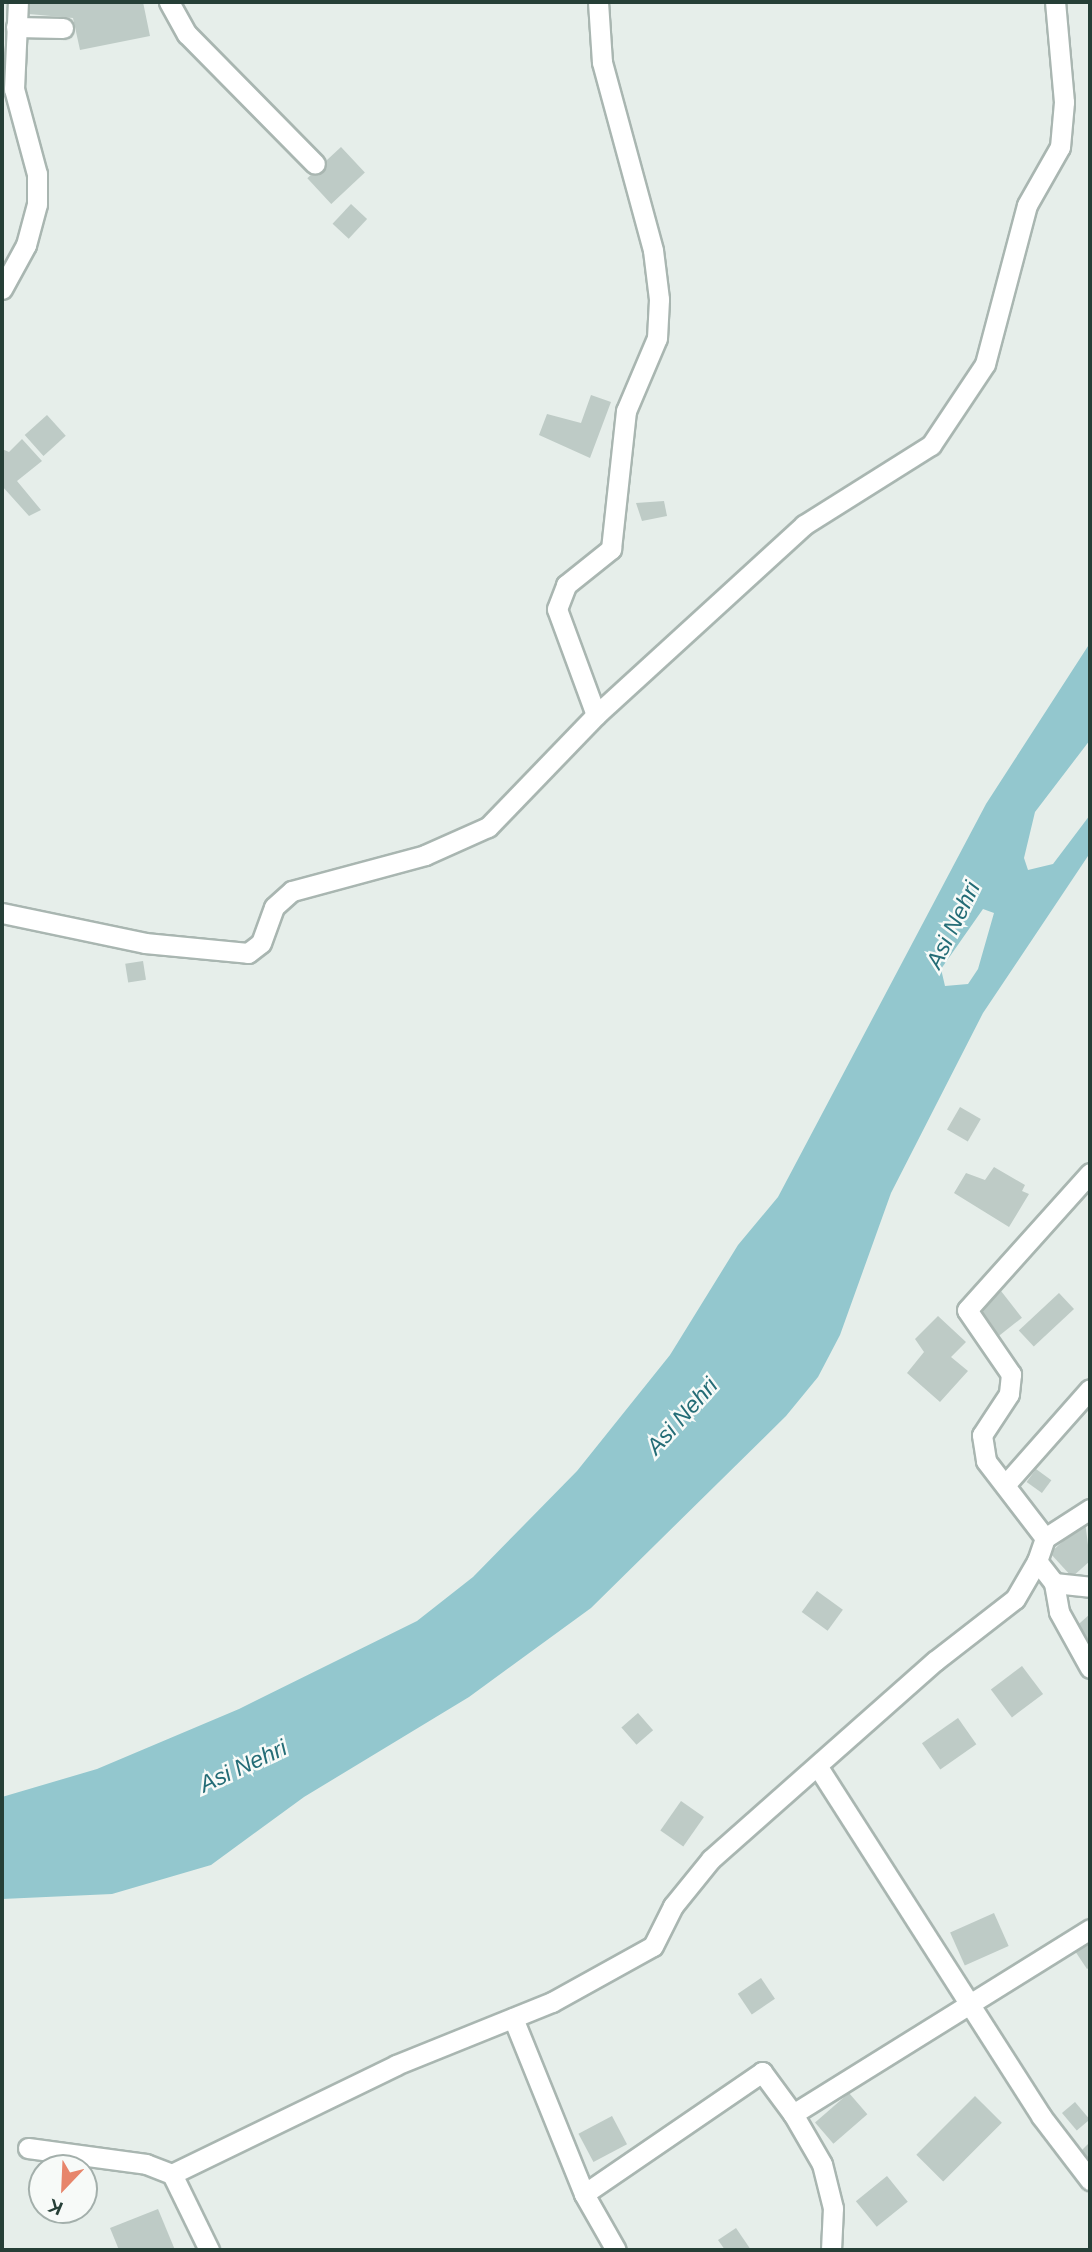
<!DOCTYPE html>
<style>
body{margin:0}
#map{position:relative;width:1092px;height:2252px;overflow:hidden;background:#e6eeea;font-family:Helvetica,sans-serif}
div>[style]{position:absolute}
.water>*{inset:0;background:#93c7ce}
.building>*{inset:0;background:#becbc6;transform-origin:0 0}
.roads{filter:drop-shadow(2px 0 #a9b6b1) drop-shadow(-2px 0 #a9b6b1) drop-shadow(0 2px #a9b6b1) drop-shadow(0 -2px #a9b6b1)}
.minor>*{height:19px;margin:-9.5px;padding:0 9.5px;transform-origin:9.5px;border-radius:9.5px;background:#fff}
span{translate:-50% -50%;white-space:nowrap;text-align:center;line-height:1.15;-webkit-text-stroke:5px #f7faf8;paint-order:stroke}
.water-label{font-size:23px;color:#246c76;font-style:italic}
.frame{position:absolute;inset:0;border:4px solid #263f37;pointer-events:none}
.north{position:absolute;left:28px;top:2154px;width:70px;height:70px;box-sizing:border-box;background:#f7faf8;border:2px solid #a3afab;border-radius:50%;rotate:203deg;font-size:19px;font-weight:700;line-height:28px;text-align:center;color:#263f37}
.north::after{content:'';display:block;margin:auto;width:24px;height:32px;background:#e7856b;clip-path:polygon(50% 0,100% 100%,50% 72%,0 100%)}
</style>
<div id="map">
<div class="water">
<div style="clip-path:polygon(evenodd,1090px 643px,1090px 740px,1035px 812px,1024px 858px,1028px 870px,1053px 864px,1090px 815px,1090px 853px,983px 1013px,891px 1193px,840px 1335px,818px 1377px,786px 1416px,591px 1608px,469px 1697px,304px 1797px,211px 1865px,112px 1894px,2px 1899px,2px 1797px,97px 1769px,239px 1709px,417px 1621px,473px 1577px,577px 1471px,670px 1355px,738px 1245px,778px 1197px,986px 804px,1090px 643px,983px 909px,994px 913px,978px 969px,968px 984px,945px 986px,941px 969px,983px 909px)"></div>
</div>
<div class="building">
<div style="clip-path:polygon(28px 2px,143px 2px,150px 36px,80px 50px,73px 18px,29px 14px)"></div>
<div style="left:341px;top:147px;width:35px;height:46px;rotate:47deg"></div>
<div style="left:351px;top:204px;width:22px;height:27px;rotate:43deg"></div>
<div style="clip-path:polygon(591px 395px,611px 402px,590px 458px,539px 435px,547px 414px,581px 423px)"></div>
<div style="left:47px;top:415px;width:28px;height:30px;rotate:48deg"></div>
<div style="clip-path:polygon(22px 439px,42px 461px,17px 481px,41px 510px,29px 516px,2px 486px,2px 449px,9px 452px)"></div>
<div style="clip-path:polygon(664px 501px,667px 516px,642px 521px,636px 503px)"></div>
<div style="left:143px;top:961px;width:19px;height:18px;rotate:81deg"></div>
<div style="left:960px;top:1107px;width:24px;height:26px;rotate:30deg"></div>
<div style="clip-path:polygon(994px 1167px,1025px 1185px,1022px 1191px,1029px 1194px,1009px 1227px,954px 1193px,966px 1173px,985px 1180px)"></div>
<div style="left:1001px;top:1291px;width:34px;height:29px;rotate:52deg"></div>
<div style="left:1059px;top:1293px;width:22px;height:55px;rotate:47deg"></div>
<div style="clip-path:polygon(938px 1316px,966px 1342px,951px 1357px,968px 1371px,940px 1402px,907px 1373px,924px 1352px,915px 1339px)"></div>
<div style="left:1036px;top:1469px;width:19px;height:16px;rotate:36deg"></div>
<div style="clip-path:polygon(1085px 1521px,1090px 1561px,1072px 1577px,1050px 1553px)"></div>
<div style="left:817px;top:1591px;width:32px;height:26px;rotate:36deg"></div>
<div style="clip-path:polygon(1090px 1614px,1090px 1653px,1071px 1631px)"></div>
<div style="left:1022px;top:1666px;width:35px;height:39px;rotate:53deg"></div>
<div style="left:638px;top:1713px;width:23px;height:22px;rotate:49deg"></div>
<div style="left:958px;top:1718px;width:32px;height:44px;rotate:55deg"></div>
<div style="left:681px;top:1801px;width:28px;height:36px;rotate:35deg"></div>
<div style="left:994px;top:1913px;width:36px;height:48px;rotate:66deg"></div>
<div style="clip-path:polygon(1090px 1932px,1090px 1967px,1087px 1969px,1071px 1945px)"></div>
<div style="left:761px;top:1978px;width:25px;height:28px;rotate:56deg"></div>
<div style="left:849px;top:2093px;width:28px;height:45px;rotate:49deg"></div>
<div style="left:975px;top:2096px;width:38px;height:83px;rotate:45deg"></div>
<div style="left:1075px;top:2102px;width:23px;height:17px;rotate:50deg"></div>
<div style="left:612px;top:2116px;width:32px;height:38px;rotate:62deg"></div>
<div style="clip-path:polygon(1090px 2142px,1090px 2165px,1079px 2153px)"></div>
<div style="left:887px;top:2176px;width:33px;height:40px;rotate:51deg"></div>
<div style="clip-path:polygon(158px 2209px,175px 2250px,119px 2250px,110px 2228px)"></div>
<div style="clip-path:polygon(736px 2228px,751px 2250px,725px 2250px,718px 2240px)"></div>
</div>
<div class="roads">
<div class="minor">
<div style="left:169px;top:2px;width:37px;rotate:61deg"></div>
<div style="left:187px;top:34px;width:182px;rotate:45.4deg"></div>
<div style="left:16px;top:27px;width:47px;rotate:1.2deg"></div>
<div style="left:2px;top:289px;width:50px;rotate:-61.4deg"></div>
<div style="left:26px;top:245px;width:42px;rotate:-75deg"></div>
<div style="left:37px;top:204px;width:30px;rotate:-90deg"></div>
<div style="left:37px;top:174px;width:88px;rotate:-105.1deg"></div>
<div style="left:14px;top:89px;width:87px;rotate:-87.4deg"></div>
<div style="left:596px;top:715px;width:113px;rotate:-110.2deg"></div>
<div style="left:557px;top:609px;width:26px;rotate:-69deg"></div>
<div style="left:566px;top:585px;width:58px;rotate:-38.7deg"></div>
<div style="left:611px;top:549px;width:139px;rotate:-83.8deg"></div>
<div style="left:626px;top:411px;width:79px;rotate:-67deg"></div>
<div style="left:657px;top:338px;width:39px;rotate:-87deg"></div>
<div style="left:659px;top:299px;width:49px;rotate:-97deg"></div>
<div style="left:653px;top:250px;width:195px;rotate:-105.2deg"></div>
<div style="left:602px;top:62px;width:60px;rotate:-93.8deg"></div>
<div style="left:2px;top:913px;width:146px;rotate:11.8deg"></div>
<div style="left:145px;top:943px;width:103px;rotate:5.5deg"></div>
<div style="left:248px;top:953px;width:16px;rotate:-38deg"></div>
<div style="left:261px;top:943px;width:38px;rotate:-70deg"></div>
<div style="left:274px;top:907px;width:24px;rotate:-42deg"></div>
<div style="left:292px;top:891px;width:138px;rotate:-15.1deg"></div>
<div style="left:425px;top:855px;width:69px;rotate:-24deg"></div>
<div style="left:488px;top:827px;width:156px;rotate:-46deg"></div>
<div style="left:596px;top:715px;width:282px;rotate:-42.4deg"></div>
<div style="left:804px;top:525px;width:150px;rotate:-32.2deg"></div>
<div style="left:931px;top:445px;width:97px;rotate:-56.3deg"></div>
<div style="left:985px;top:364px;width:164px;rotate:-75.2deg"></div>
<div style="left:1027px;top:205px;width:67px;rotate:-60.4deg"></div>
<div style="left:1060px;top:147px;width:45px;rotate:-84.9deg"></div>
<div style="left:1064px;top:102px;width:100px;rotate:-95.1deg"></div>
<div style="left:1090px;top:1173px;width:184px;rotate:131.9deg"></div>
<div style="left:967px;top:1310px;width:78px;rotate:55.5deg"></div>
<div style="left:1011px;top:1374px;width:20px;rotate:96deg"></div>
<div style="left:1009px;top:1394px;width:49px;rotate:123.4deg"></div>
<div style="left:982px;top:1435px;width:26px;rotate:81deg"></div>
<div style="left:986px;top:1461px;width:97px;rotate:52.5deg"></div>
<div style="left:1045px;top:1538px;width:24px;rotate:109deg"></div>
<div style="left:1037px;top:1561px;width:28px;rotate:52deg"></div>
<div style="left:1054px;top:1583px;width:36px;rotate:6deg"></div>
<div style="left:1005px;top:1485px;width:128px;rotate:-48.5deg"></div>
<div style="left:1045px;top:1538px;width:54px;rotate:-32.8deg"></div>
<div style="left:1054px;top:1583px;width:29px;rotate:80deg"></div>
<div style="left:1059px;top:1612px;width:64px;rotate:61deg"></div>
<div style="left:818px;top:1767px;width:414px;rotate:57.4deg"></div>
<div style="left:1041px;top:2116px;width:81px;rotate:52.6deg"></div>
<div style="left:513px;top:2018px;width:190px;rotate:68deg"></div>
<div style="left:584px;top:2194px;width:64px;rotate:60.3deg"></div>
<div style="left:28px;top:2148px;width:119px;rotate:7.7deg"></div>
<div style="left:146px;top:2164px;width:28px;rotate:21deg"></div>
<div style="left:172px;top:2174px;width:85px;rotate:64deg"></div>
<div style="left:172px;top:2174px;width:249px;rotate:-25.9deg"></div>
<div style="left:396px;top:2065px;width:168px;rotate:-22deg"></div>
<div style="left:552px;top:2002px;width:115px;rotate:-29deg"></div>
<div style="left:653px;top:1946px;width:45px;rotate:-63.4deg"></div>
<div style="left:673px;top:1906px;width:60px;rotate:-51deg"></div>
<div style="left:711px;top:1859px;width:299px;rotate:-41.5deg"></div>
<div style="left:935px;top:1661px;width:101px;rotate:-37.8deg"></div>
<div style="left:1015px;top:1599px;width:44px;rotate:-59.9deg"></div>
<div style="left:584px;top:2194px;width:216px;rotate:-34.4deg"></div>
<div style="left:762px;top:2072px;width:52px;rotate:53.6deg"></div>
<div style="left:831px;top:2250px;width:42px;rotate:-87.3deg"></div>
<div style="left:833px;top:2208px;width:45px;rotate:-104deg"></div>
<div style="left:822px;top:2164px;width:58px;rotate:-120.1deg"></div>
<div style="left:793px;top:2114px;width:350px;rotate:-31.9deg"></div>
</div>
</div>
<div class="water-label">
<span style="left:953px;top:925px;rotate:-64deg">Asi Nehri</span>
<span style="left:682px;top:1416px;rotate:-48deg">Asi Nehri</span>
<span style="left:243px;top:1766px;rotate:-25deg">Asi Nehri</span>
</div>
<div class="frame"></div>
<div class="north">K</div>
</div>
